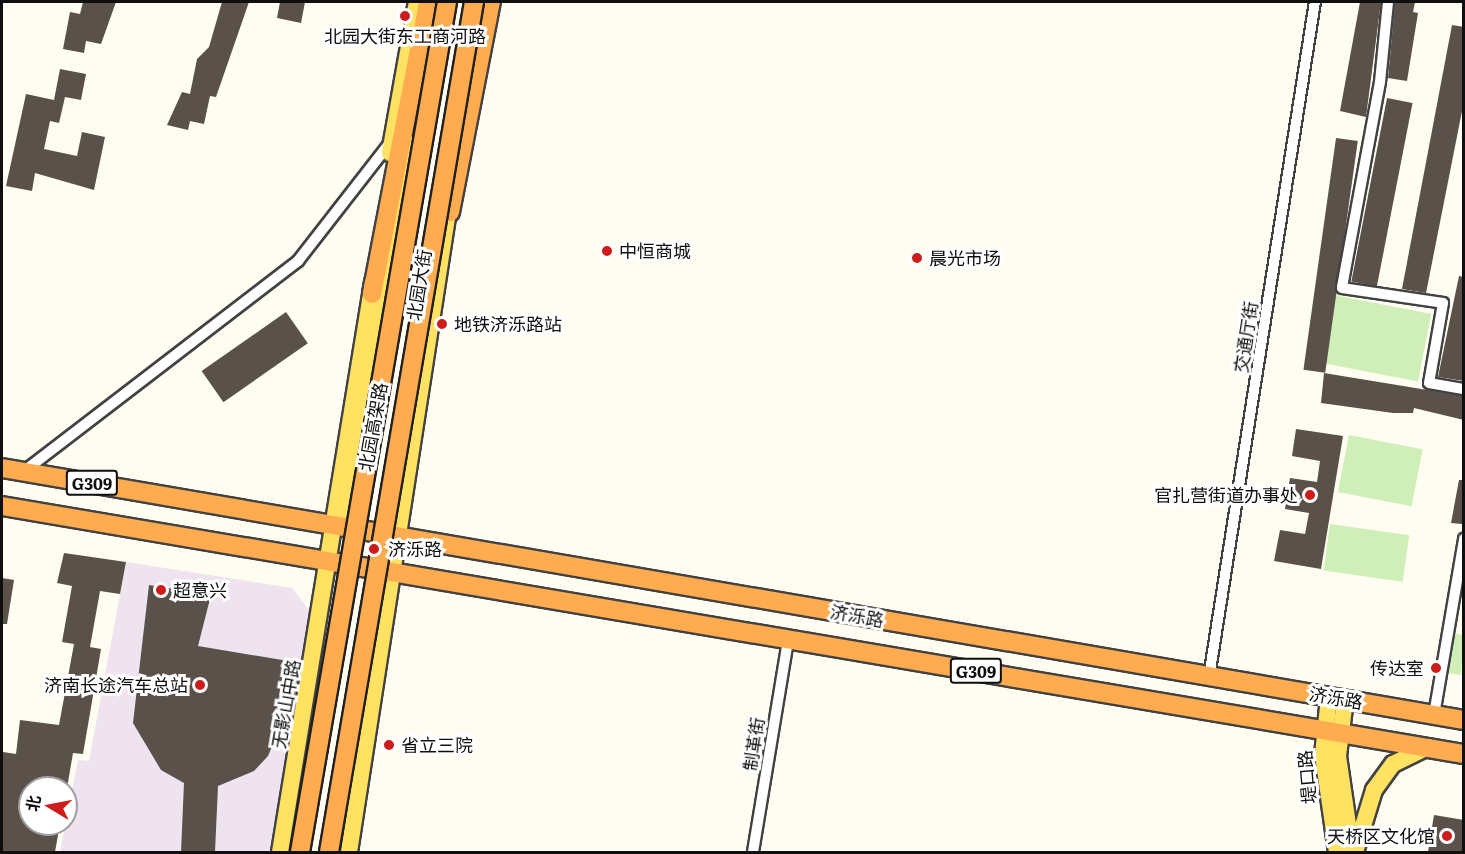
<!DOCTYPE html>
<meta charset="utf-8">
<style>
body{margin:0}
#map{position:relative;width:1465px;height:854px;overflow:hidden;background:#fffdf2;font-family:Literata,"Noto Sans SC",serif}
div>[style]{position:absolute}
.industrial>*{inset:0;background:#eee3ee}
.green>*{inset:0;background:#d0eeb7;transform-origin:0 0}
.building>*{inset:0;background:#59514a;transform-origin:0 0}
.roads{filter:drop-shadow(2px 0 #424242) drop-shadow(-2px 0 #424242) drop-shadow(0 2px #424242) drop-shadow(0 -2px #424242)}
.street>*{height:10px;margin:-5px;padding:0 5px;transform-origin:5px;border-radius:5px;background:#fff}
.primary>*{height:16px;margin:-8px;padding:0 8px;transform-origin:8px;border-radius:8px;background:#ffe262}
.highway>*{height:18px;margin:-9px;padding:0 9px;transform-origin:9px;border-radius:9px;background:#ffab50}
.bridges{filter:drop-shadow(2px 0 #202020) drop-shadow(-2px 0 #202020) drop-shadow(0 2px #202020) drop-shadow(0 -2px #202020)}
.highway-bridge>*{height:18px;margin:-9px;padding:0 9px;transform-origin:9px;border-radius:9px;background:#ffab50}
.dots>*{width:16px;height:16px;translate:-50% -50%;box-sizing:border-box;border:3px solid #fff;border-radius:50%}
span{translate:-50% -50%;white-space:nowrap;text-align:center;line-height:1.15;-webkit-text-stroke:6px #fff;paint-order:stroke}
.shield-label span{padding:2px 4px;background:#fff;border:2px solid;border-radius:4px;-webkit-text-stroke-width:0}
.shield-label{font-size:16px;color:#0f0f0f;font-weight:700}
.poi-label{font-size:18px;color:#0f0f0f}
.left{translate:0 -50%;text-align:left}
.right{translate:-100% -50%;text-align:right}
.street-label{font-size:18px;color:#0f0f0f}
.frame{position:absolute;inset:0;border:3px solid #0f0f0f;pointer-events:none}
.north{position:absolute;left:18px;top:776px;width:60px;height:60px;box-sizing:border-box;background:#fff;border:2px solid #9f9f9f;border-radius:50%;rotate:280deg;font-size:16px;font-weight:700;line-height:24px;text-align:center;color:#0f0f0f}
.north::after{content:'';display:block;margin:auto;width:21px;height:27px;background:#cd1c19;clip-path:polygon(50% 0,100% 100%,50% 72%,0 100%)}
</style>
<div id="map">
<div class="industrial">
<div style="clip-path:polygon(126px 562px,292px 588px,310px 611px,271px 852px,60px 852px,78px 760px,89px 761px)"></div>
</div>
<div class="green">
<div style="left:1334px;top:295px;width:99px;height:69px;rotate:11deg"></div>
<div style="left:1349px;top:435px;width:75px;height:58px;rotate:11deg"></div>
<div style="left:1330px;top:524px;width:80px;height:47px;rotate:8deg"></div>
<div style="clip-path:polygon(1454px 633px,1463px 635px,1461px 675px,1447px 673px)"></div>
</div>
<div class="building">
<div style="clip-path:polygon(83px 2px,116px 2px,101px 44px,86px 41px,84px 53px,63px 49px,70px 12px,80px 14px)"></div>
<div style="clip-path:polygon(222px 2px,249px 2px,216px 97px,210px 96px,204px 124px,190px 121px,188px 130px,167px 125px,182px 92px,190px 94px,197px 59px,209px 47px)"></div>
<div style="clip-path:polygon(280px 2px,305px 2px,301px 23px,277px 18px)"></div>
<div style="clip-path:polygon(1360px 2px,1381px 2px,1366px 117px,1340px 111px)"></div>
<div style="clip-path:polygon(1395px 2px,1415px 2px,1413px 12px,1418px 13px,1407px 81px,1388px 78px)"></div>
<div style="clip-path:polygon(1452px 25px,1464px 27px,1464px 101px,1426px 293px,1402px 289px)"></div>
<div style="clip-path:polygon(60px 69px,86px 74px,81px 100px,65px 97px,59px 123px,50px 121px,44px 149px,77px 156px,82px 132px,105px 137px,94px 190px,35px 173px,32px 191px,6px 186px,26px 94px,54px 100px)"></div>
<div style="left:1387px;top:98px;width:26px;height:187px;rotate:11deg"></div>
<div style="left:1336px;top:138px;width:22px;height:234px;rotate:8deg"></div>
<div style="clip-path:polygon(1459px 276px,1464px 277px,1464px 381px,1438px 377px)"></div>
<div style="left:286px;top:312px;width:38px;height:103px;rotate:55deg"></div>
<div style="clip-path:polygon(1324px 373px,1464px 396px,1464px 420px,1414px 408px,1413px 413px,1393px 413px,1321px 403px)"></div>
<div style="clip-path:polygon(1296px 429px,1343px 436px,1321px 569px,1274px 561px,1280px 530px,1305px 534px,1309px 513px,1285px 509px,1290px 478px,1317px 482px,1320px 461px,1292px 456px)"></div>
<div style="clip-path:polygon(1459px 480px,1464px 480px,1462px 524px,1451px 523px)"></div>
<div style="clip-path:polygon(64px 553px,126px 562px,120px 594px,100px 591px,90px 647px,101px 649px,83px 754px,73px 753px,67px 788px,30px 788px,30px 824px,60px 824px,55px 852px,2px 852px,3px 752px,16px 754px,20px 720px,59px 725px,74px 644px,62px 642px,72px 586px,57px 583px)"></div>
<div style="clip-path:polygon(2px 578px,14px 580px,7px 624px,2px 624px)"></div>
<div style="clip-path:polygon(149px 585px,211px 595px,198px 646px,300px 663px,288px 737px,277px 734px,268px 756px,254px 771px,218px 786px,215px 852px,181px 852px,184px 783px,161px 770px,133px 723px)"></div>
<div style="clip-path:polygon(1434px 815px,1464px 820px,1464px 852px,1428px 852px)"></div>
</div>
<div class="roads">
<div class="street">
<div style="left:1388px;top:2px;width:80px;rotate:95.7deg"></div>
<div style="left:1380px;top:82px;width:209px;rotate:100.5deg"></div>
<div style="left:1342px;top:288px;width:102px;rotate:8.4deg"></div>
<div style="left:1443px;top:303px;width:81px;rotate:99.9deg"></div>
<div style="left:1429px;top:383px;width:36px;rotate:10deg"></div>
<div style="left:23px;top:472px;width:347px;rotate:-37.5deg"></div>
<div style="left:298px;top:261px;width:150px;rotate:-52.1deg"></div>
<div style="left:1209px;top:677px;width:683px;rotate:-81.08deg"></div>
<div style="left:1434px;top:715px;width:179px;rotate:-80.3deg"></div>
<div style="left:753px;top:852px;width:215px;rotate:-80.6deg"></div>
</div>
<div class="primary">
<div style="left:390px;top:153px;width:153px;rotate:-79.9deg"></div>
<div style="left:336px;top:526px;width:19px;rotate:-54deg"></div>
<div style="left:347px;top:511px;width:372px;rotate:-80.3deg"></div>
<div style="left:1329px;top:697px;width:58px;rotate:95.9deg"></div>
<div style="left:1323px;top:755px;width:98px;rotate:81.8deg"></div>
<div style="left:1345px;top:700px;width:56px;rotate:97.1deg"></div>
<div style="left:1338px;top:756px;width:97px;rotate:81.7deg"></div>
<div style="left:1356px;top:849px;width:62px;rotate:-73deg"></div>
<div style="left:1374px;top:790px;width:32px;rotate:-54deg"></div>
<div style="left:1393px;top:764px;width:39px;rotate:-26deg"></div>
<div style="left:280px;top:852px;width:578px;rotate:-80.73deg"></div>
<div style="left:349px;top:852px;width:662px;rotate:-81.22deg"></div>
</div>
<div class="highway">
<div style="left:450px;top:212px;width:214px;rotate:-79deg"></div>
<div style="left:372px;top:294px;width:297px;rotate:-79.1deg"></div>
<div style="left:2px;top:468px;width:1484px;rotate:9.78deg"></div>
<div style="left:2px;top:506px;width:1483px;rotate:9.63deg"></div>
</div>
</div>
<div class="bridges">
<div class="highway-bridge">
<div style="left:300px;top:852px;width:863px;rotate:-80.19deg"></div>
<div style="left:329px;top:852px;width:862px;rotate:-80.32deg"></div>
</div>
</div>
<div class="dots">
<div style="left:405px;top:16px;background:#cd1c19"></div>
<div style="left:607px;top:251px;background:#cd1c19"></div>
<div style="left:917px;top:258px;background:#cd1c19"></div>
<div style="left:442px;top:324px;background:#cd1c19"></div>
<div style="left:1310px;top:495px;background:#cd1c19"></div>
<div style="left:374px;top:549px;background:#cd1c19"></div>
<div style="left:161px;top:590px;background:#cd1c19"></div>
<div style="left:1436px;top:668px;background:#cd1c19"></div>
<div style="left:200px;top:685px;background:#cd1c19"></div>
<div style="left:389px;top:745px;background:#cd1c19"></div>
<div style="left:1447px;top:836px;background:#cd1c19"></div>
</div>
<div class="shield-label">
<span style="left:92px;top:483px">G309</span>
<span style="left:976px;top:671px">G309</span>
</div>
<div class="poi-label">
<span style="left:405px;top:36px">北园大街东工商河路</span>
<span class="left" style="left:619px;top:251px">中恒商城</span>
<span class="left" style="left:929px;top:258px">晨光市场</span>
<span class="left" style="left:454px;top:324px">地铁济泺路站</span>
<span class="right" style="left:1298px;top:495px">官扎营街道办事处</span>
<span class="left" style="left:388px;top:549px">济泺路</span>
<span class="left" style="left:173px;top:590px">超意兴</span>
<span class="right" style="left:1424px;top:668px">传达室</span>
<span class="right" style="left:188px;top:685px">济南长途汽车总站</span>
<span class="left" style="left:401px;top:745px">省立三院</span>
<span class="right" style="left:1435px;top:836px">天桥区文化馆</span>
</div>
<div class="street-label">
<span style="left:419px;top:285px;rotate:-81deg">北园大街</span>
<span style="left:1246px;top:337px;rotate:-81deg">交通厅街</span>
<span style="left:373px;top:427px;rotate:-80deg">北园高架路</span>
<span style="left:857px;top:616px;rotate:10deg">济泺路</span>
<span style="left:1336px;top:698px;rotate:10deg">济泺路</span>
<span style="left:286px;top:704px;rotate:-80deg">无影山中路</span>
<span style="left:754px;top:744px;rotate:-81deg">制革街</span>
<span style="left:1307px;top:777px;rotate:-95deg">堤口路</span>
</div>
<div class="frame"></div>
<div class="north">北</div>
</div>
